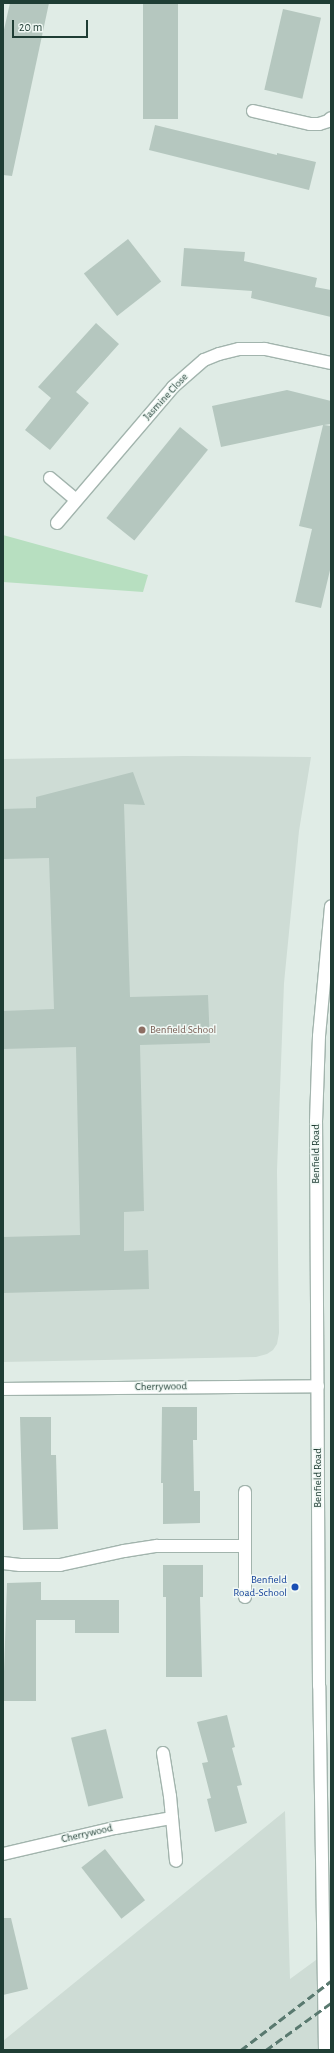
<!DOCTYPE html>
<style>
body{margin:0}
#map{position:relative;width:334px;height:2053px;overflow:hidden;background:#e0ece6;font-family:"Alegreya Sans",sans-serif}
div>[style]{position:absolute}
.built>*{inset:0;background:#cedcd5}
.green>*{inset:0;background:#b7dfc0}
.building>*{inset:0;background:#b5c7bf;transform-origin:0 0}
.roads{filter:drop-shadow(1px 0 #a2b4ad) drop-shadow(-1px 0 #a2b4ad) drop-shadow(0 1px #a2b4ad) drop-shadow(0 -1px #a2b4ad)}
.street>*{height:12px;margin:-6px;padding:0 6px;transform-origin:6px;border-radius:6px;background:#fff}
.secondary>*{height:12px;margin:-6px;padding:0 6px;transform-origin:6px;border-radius:6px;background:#fff}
.rail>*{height:3px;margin-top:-1.5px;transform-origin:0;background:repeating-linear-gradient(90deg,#59796f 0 8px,transparent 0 12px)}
.dots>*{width:11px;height:11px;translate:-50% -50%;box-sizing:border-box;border:2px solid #f0f8f4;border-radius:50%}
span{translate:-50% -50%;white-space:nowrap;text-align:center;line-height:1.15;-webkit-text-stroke:3px #f0f8f4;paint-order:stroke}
.street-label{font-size:11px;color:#1f3d34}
.education-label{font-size:11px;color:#785e54}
.left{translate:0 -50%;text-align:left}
.transit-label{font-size:11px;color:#164399}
.right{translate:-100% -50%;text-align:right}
.frame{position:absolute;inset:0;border:4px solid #1f3d34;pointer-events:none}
.scale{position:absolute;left:12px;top:20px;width:76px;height:18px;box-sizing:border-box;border:2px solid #1f3d34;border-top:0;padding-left:5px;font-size:12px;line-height:14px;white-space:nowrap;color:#1f3d34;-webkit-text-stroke:3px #f0f8f4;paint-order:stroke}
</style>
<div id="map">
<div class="built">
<div style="clip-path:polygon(184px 756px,311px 757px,299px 831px,284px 983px,277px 1171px,279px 1333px,277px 1344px,273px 1350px,267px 1354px,256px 1357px,3px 1362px,3px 759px)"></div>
<div style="clip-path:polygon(285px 1811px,290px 1979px,331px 1949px,331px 2043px,320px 2050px,3px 2050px,3px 2041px)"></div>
</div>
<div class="green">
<div style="clip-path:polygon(3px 535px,148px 575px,143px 592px,3px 582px)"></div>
</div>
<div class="building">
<div style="clip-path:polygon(10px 3px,49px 3px,12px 176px,3px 175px,3px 34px)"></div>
<div style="left:143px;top:3px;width:35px;height:116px"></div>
<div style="left:283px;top:9px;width:39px;height:83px;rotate:13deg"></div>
<div style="clip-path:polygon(155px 125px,277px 155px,277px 153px,316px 162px,309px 190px,149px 150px)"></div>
<div style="left:128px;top:239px;width:54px;height:56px;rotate:52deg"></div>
<div style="clip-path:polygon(184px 248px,245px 252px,244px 261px,317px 278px,315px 287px,331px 290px,331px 317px,251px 298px,252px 291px,181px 286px)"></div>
<div style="clip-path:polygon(96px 323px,119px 344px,76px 392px,89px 403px,50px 450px,25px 430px,51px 398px,38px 387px)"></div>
<div style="clip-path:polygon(287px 390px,331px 401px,331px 424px,324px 425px,331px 426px,331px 566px,321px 608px,295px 602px,312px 529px,299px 526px,323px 425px,221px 447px,212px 406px)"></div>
<div style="left:180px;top:427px;width:36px;height:117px;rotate:39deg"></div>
<div style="clip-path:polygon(133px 772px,145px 805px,124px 804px,130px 997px,208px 995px,210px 1043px,140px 1045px,144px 1211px,124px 1212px,124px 1251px,148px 1250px,149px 1289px,3px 1293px,3px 1237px,80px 1235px,76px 1047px,3px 1049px,3px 1011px,54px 1009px,49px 858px,3px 859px,3px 809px,36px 808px,36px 797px)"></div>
<div style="clip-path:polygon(162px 1407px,197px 1407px,197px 1440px,193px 1440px,194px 1491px,200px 1491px,200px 1523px,163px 1524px,163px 1483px,161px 1483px)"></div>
<div style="clip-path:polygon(20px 1417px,51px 1417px,51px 1455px,56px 1455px,58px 1529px,23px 1530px)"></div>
<div style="clip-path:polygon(163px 1565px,203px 1565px,203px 1597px,200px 1597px,202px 1677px,166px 1677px,166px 1597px,163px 1597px)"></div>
<div style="clip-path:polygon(41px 1582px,41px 1600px,119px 1600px,119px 1633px,75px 1633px,75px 1620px,36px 1620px,36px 1701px,3px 1701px,7px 1583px)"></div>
<div style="clip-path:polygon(227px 1715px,235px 1747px,232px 1748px,242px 1785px,237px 1786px,247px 1823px,215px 1832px,207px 1799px,211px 1798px,202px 1763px,208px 1762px,197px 1722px)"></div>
<div style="left:106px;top:1729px;width:71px;height:36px;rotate:76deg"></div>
<div style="left:105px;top:1849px;width:65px;height:30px;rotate:52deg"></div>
<div style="clip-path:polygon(3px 1918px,11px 1918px,28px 1989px,3px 1995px)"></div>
</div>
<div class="roads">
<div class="street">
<div style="left:253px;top:111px;width:58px;rotate:12.8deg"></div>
<div style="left:310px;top:124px;width:9px"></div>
<div style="left:319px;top:124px;width:9px;rotate:-18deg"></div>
<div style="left:328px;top:121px;width:4px;rotate:-45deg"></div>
<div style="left:50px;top:478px;width:34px;rotate:40deg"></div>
<div style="left:57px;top:523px;width:179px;rotate:-49.5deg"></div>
<div style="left:173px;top:387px;width:41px;rotate:-41.1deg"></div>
<div style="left:204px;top:360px;width:16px;rotate:-22deg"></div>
<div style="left:219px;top:354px;width:21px;rotate:-14deg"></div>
<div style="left:239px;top:349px;width:26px"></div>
<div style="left:265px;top:349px;width:67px;rotate:12deg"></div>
<div style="left:3px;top:1389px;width:315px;rotate:-0.5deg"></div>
<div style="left:245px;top:1492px;width:105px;rotate:90deg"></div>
<div style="left:3px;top:1563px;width:17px;rotate:7deg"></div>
<div style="left:20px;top:1565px;width:40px"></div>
<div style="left:60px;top:1565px;width:66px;rotate:-12.3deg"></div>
<div style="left:124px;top:1551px;width:33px;rotate:-9deg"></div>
<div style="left:157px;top:1546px;width:88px"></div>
<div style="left:163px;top:1753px;width:44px;rotate:80.8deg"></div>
<div style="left:170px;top:1796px;width:65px;rotate:84.7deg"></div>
<div style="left:3px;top:1854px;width:115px;rotate:-13.1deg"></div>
<div style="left:115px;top:1828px;width:58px;rotate:-10deg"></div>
</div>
<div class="secondary">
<div style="left:325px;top:2050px;width:364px;rotate:-90.9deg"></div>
<div style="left:319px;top:1686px;width:564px;rotate:-90.3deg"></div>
<div style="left:316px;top:1122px;width:86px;rotate:-88deg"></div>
<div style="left:319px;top:1036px;width:130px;rotate:-84.7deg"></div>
</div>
</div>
<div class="rail">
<div style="left:241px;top:2050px;width:113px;rotate:-37.5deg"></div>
<div style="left:266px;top:2050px;width:80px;rotate:-35.9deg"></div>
</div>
<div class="dots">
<div style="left:142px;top:1030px;background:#8d6e63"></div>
<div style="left:295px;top:1587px;background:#1a4fb4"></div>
</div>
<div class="street-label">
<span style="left:166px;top:397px;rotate:-47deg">Jasmine Close</span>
<span style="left:316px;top:1154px;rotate:-90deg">Benfield Road</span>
<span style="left:161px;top:1387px;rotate:-1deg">Cherrywood</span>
<span style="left:318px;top:1478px;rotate:-90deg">Benfield Road</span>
<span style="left:87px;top:1834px;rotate:-13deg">Cherrywood</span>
</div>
<div class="education-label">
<span class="left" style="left:150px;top:1030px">Benfield School</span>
</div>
<div class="transit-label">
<span class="right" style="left:287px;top:1587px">Benfield<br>Road-School</span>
</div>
<div class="frame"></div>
<div class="scale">20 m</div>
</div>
